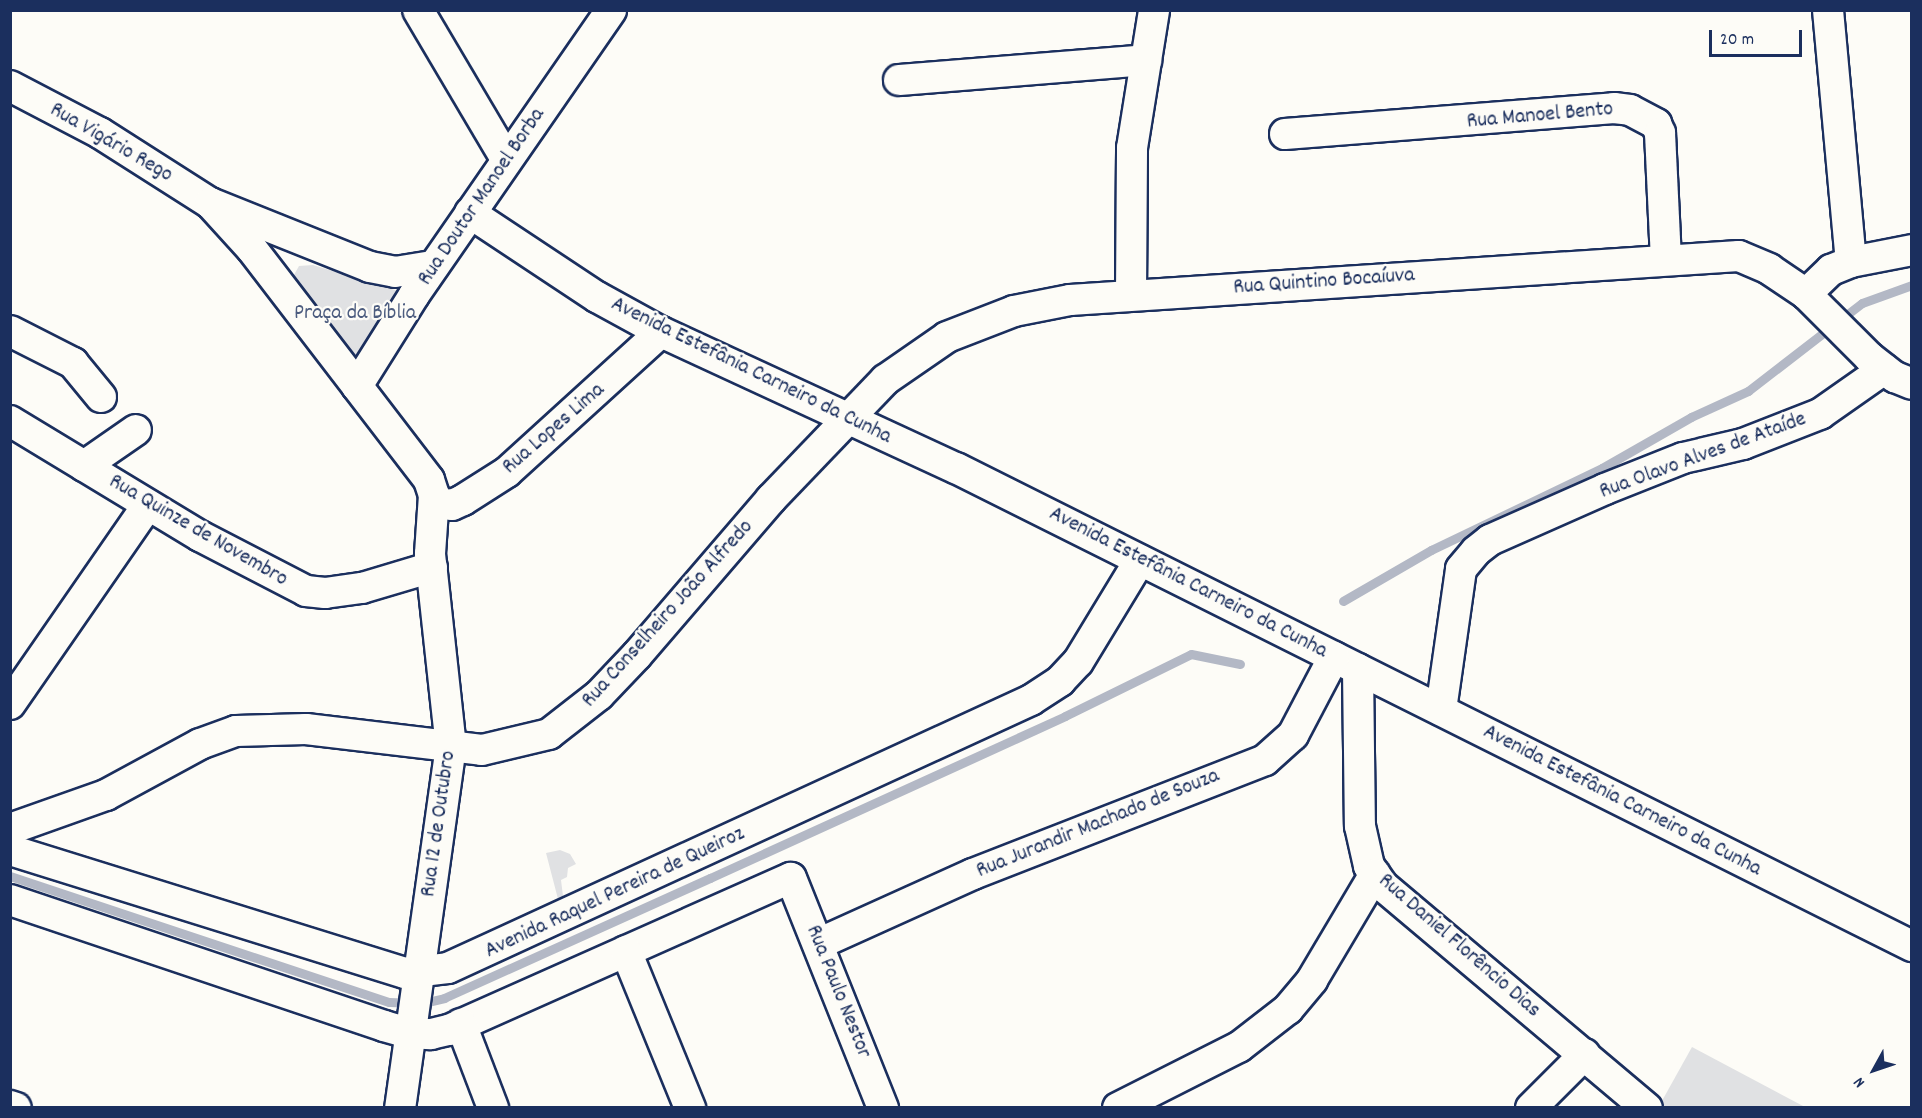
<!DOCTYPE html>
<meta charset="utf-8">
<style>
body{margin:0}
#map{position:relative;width:1922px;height:1118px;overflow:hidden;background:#fdfcf7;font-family:Dekko,sans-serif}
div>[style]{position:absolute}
.green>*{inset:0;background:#e0e1e3}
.stream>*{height:9px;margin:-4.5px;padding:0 4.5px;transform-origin:4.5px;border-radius:4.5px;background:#b3b8c5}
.roads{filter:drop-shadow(2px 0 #1b2f5e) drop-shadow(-2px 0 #1b2f5e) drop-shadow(0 2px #1b2f5e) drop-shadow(0 -2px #1b2f5e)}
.street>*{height:30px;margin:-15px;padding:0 15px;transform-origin:15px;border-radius:15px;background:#fdfcf7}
span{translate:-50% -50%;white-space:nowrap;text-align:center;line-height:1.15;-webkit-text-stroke:4.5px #fdfcf7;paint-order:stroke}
.street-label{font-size:22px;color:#1b2f5e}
.park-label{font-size:22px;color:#4c5c7f}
.frame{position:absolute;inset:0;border:12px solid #1b2f5e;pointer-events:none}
.north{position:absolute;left:1844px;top:1040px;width:60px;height:60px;-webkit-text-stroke:4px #fdfcf7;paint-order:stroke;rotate:230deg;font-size:16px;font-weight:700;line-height:24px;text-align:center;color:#1b2f5e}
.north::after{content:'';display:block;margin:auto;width:21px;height:27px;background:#1b2f5e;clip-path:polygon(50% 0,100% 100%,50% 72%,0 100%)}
.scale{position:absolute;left:1709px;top:30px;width:93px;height:27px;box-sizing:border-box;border:3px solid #1b2f5e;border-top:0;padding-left:8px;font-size:18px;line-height:21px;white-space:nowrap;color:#1b2f5e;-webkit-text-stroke:4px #fdfcf7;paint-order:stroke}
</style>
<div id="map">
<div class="green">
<div style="clip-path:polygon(313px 265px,408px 294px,358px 374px,290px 282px,299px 266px)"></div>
<div style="clip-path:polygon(560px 850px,570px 854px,576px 864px,568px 868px,567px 877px,561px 880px,563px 896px,558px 899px,546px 853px)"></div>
<div style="clip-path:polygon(1692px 1047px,1805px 1107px,1658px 1108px)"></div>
</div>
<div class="stream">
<div style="left:1343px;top:601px;width:102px;rotate:-30.1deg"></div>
<div style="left:1431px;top:550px;width:190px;rotate:-25.6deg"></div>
<div style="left:1602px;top:468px;width:103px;rotate:-29.8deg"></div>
<div style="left:1691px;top:417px;width:63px;rotate:-24.5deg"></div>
<div style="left:1748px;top:391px;width:144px;rotate:-37.7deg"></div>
<div style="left:1862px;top:303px;width:53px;rotate:-19.8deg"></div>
<div style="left:10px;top:876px;width:399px;rotate:18.4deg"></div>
<div style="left:389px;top:1002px;width:34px;rotate:2deg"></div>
<div style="left:423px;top:1003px;width:22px;rotate:-13deg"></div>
<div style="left:444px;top:998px;width:292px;rotate:-24.3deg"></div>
<div style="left:710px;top:878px;width:390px;rotate:-24.5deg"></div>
<div style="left:1065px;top:716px;width:140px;rotate:-26.2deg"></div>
<div style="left:1191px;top:654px;width:50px;rotate:11.5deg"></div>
</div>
<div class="roads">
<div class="street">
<div style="left:418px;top:10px;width:173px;rotate:59.4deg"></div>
<div style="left:1828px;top:10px;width:253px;rotate:84.8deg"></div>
<div style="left:899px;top:80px;width:248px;rotate:-4.6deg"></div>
<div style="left:10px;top:86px;width:102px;rotate:27.6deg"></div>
<div style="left:100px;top:133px;width:130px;rotate:32.5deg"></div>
<div style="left:210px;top:203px;width:172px;rotate:21.8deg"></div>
<div style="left:370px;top:267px;width:25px;rotate:11deg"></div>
<div style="left:395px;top:272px;width:39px;rotate:-9deg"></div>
<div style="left:1285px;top:134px;width:330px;rotate:-4.5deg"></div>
<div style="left:1614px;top:108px;width:16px;rotate:7deg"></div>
<div style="left:1630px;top:110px;width:30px;rotate:28deg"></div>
<div style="left:1656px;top:124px;width:10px;rotate:66deg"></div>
<div style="left:1660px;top:133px;width:125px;rotate:87.3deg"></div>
<div style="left:210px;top:203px;width:62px;rotate:47.6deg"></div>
<div style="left:252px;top:249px;width:173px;rotate:52.5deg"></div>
<div style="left:357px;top:386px;width:118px;rotate:52.5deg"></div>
<div style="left:429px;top:480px;width:16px;rotate:72deg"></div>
<div style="left:434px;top:495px;width:59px;rotate:93.9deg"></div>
<div style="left:430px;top:554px;width:193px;rotate:83.8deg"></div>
<div style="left:451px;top:746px;width:366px;rotate:98deg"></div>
<div style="left:470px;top:213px;width:152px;rotate:33.5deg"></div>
<div style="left:597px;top:297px;width:73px;rotate:28.7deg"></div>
<div style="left:661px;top:332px;width:325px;rotate:24.8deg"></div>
<div style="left:956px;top:468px;width:1069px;rotate:26.57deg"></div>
<div style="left:1806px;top:294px;width:35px;rotate:-44deg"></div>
<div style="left:1831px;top:270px;width:22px;rotate:-22deg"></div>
<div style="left:1851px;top:262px;width:62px;rotate:-11.1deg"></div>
<div style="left:1131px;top:295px;width:147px;rotate:-89.6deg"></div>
<div style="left:1132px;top:148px;width:140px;rotate:-80.9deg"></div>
<div style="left:10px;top:331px;width:71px;rotate:26.9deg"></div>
<div style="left:73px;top:363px;width:44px;rotate:50.5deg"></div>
<div style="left:357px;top:386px;width:107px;rotate:-57.9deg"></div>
<div style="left:414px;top:295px;width:346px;rotate:-55.3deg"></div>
<div style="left:10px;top:421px;width:222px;rotate:31.2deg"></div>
<div style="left:200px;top:536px;width:119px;rotate:27.4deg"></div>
<div style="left:306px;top:591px;width:19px;rotate:6deg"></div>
<div style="left:325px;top:593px;width:37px;rotate:-8deg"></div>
<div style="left:362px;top:588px;width:73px;rotate:-16.7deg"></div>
<div style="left:84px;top:466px;width:63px;rotate:-34.7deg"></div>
<div style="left:436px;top:503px;width:16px;rotate:7deg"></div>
<div style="left:452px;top:505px;width:12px;rotate:-24deg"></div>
<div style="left:463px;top:500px;width:52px;rotate:-32.5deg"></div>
<div style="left:507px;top:472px;width:208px;rotate:-42.3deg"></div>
<div style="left:1358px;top:669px;width:157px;rotate:89.3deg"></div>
<div style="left:1360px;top:826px;width:41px;rotate:77.3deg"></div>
<div style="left:1369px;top:866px;width:24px;rotate:55deg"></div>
<div style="left:1383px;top:886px;width:345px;rotate:40.1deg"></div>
<div style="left:10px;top:704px;width:242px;rotate:-55.3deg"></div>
<div style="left:1441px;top:710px;width:142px;rotate:-81.9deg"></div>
<div style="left:1461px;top:569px;width:23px;rotate:-50deg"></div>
<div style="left:1476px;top:551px;width:18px;rotate:-38deg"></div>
<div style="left:1490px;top:540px;width:126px;rotate:-23.9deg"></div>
<div style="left:1605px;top:489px;width:84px;rotate:-21.7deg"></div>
<div style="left:1683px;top:458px;width:62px;rotate:-13.1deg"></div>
<div style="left:1743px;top:444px;width:83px;rotate:-21.3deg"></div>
<div style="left:1820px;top:414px;width:78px;rotate:-35.1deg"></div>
<div style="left:10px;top:829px;width:102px;rotate:-19.5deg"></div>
<div style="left:106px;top:795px;width:107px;rotate:-28.5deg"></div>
<div style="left:200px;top:744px;width:38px;rotate:-20deg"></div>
<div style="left:236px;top:731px;width:70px;rotate:-1.6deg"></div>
<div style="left:306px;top:729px;width:177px;rotate:6.8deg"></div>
<div style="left:482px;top:750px;width:69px;rotate:-13.4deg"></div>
<div style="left:549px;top:734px;width:63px;rotate:-38deg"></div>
<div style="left:599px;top:695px;width:55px;rotate:-46.5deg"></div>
<div style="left:637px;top:655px;width:206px;rotate:-49.3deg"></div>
<div style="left:771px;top:499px;width:165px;rotate:-46.2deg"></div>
<div style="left:885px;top:380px;width:75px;rotate:-34.7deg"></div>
<div style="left:947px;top:337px;width:72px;rotate:-21.2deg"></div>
<div style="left:1014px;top:311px;width:57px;rotate:-11.1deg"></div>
<div style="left:1070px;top:300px;width:670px;rotate:-3.76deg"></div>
<div style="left:1739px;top:256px;width:33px;rotate:23deg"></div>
<div style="left:1769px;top:269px;width:45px;rotate:34deg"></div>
<div style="left:1806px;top:294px;width:89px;rotate:45deg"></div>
<div style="left:1869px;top:357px;width:33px;rotate:38deg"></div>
<div style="left:1895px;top:377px;width:18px;rotate:22deg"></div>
<div style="left:10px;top:850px;width:414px;rotate:17.3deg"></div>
<div style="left:405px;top:973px;width:43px;rotate:-6.6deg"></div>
<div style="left:448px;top:968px;width:642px;rotate:-24.69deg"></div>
<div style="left:1031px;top:700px;width:35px;rotate:-33deg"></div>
<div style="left:1060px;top:681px;width:26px;rotate:-47deg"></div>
<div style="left:1078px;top:662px;width:119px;rotate:-58.7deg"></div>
<div style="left:10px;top:900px;width:395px;rotate:18.6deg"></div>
<div style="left:384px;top:1026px;width:26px;rotate:16deg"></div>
<div style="left:409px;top:1033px;width:22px;rotate:3deg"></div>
<div style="left:431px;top:1034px;width:18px;rotate:-13deg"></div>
<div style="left:449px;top:1030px;width:374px;rotate:-24deg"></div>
<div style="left:791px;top:878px;width:248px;rotate:68.2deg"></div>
<div style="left:818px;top:944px;width:170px;rotate:-24.3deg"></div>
<div style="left:973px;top:874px;width:313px;rotate:-21.3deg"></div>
<div style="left:1265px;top:760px;width:38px;rotate:-42deg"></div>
<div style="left:1293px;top:735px;width:88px;rotate:-62.3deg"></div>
<div style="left:626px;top:951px;width:170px;rotate:67.8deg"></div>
<div style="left:461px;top:1024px;width:90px;rotate:69.1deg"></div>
<div style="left:10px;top:1106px;width:6px;rotate:18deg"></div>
<div style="left:1118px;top:1108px;width:136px;rotate:-26.8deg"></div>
<div style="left:1239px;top:1047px;width:62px;rotate:-37.8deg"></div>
<div style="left:1288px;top:1009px;width:38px;rotate:-50deg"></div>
<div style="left:1312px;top:980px;width:123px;rotate:-59.3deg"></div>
<div style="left:1531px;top:1108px;width:76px;rotate:-45deg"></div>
</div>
</div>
<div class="street-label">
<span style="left:1540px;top:116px;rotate:-5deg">Rua Manoel Bento</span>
<span style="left:111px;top:143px;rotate:30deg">Rua Vigário Rego</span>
<span style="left:482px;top:197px;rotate:-56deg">Rua Doutor Manoel Borba</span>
<span style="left:1324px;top:282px;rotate:-4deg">Rua Quintino Bocaíuva</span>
<span style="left:751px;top:371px;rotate:26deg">Avenida Estefânia Carneiro da Cunha</span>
<span style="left:554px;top:429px;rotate:-41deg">Rua Lopes Lima</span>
<span style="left:1703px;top:456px;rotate:-20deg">Rua Olavo Alves de Ataíde</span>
<span style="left:198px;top:531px;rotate:30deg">Rua Quinze de Novembro</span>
<span style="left:1188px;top:583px;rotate:27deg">Avenida Estefânia Carneiro da Cunha</span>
<span style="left:668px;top:614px;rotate:-48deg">Rua Conselheiro João Alfredo</span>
<span style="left:1622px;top:801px;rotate:27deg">Avenida Estefânia Carneiro da Cunha</span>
<span style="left:439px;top:824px;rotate:-82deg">Rua 12 de Outubro</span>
<span style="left:1098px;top:824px;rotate:-22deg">Rua Jurandir Machado de Souza</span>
<span style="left:615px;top:893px;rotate:-25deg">Avenida Raquel Pereira de Queiroz</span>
<span style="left:1459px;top:946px;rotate:41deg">Rua Daniel Florêncio Dias</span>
<span style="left:838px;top:992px;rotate:68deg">Rua Paulo Nestor</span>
</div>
<div class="park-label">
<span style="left:355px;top:314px">Praça da Bíblia</span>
</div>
<div class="frame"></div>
<div class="north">N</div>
<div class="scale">20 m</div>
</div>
